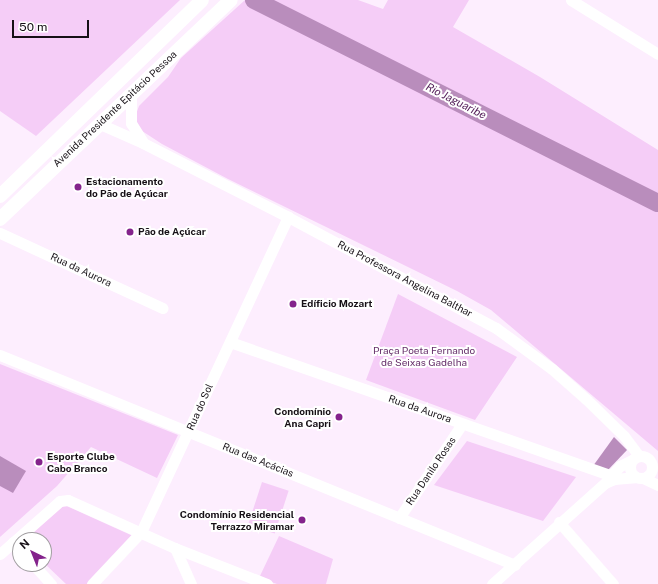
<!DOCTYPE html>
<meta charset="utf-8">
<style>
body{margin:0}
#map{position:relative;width:658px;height:584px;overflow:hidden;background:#fdeefe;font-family:"Public Sans",sans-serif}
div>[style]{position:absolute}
.green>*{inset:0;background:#f5cdf7;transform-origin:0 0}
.water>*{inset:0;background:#b98dbc}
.river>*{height:18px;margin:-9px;padding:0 9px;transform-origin:9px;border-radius:9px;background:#b98dbc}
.minor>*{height:11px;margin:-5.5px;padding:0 5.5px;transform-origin:5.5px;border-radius:5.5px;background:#fff}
.minor>.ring{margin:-5.5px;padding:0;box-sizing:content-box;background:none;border:11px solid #fff;border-radius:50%}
.major>*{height:14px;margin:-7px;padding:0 7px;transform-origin:7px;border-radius:7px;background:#fff}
.dots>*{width:11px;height:11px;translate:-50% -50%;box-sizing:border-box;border:2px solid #fff;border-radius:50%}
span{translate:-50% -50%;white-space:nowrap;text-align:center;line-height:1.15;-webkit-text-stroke:4px #fff;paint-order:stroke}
.street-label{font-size:10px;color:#161016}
.poi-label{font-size:10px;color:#161016;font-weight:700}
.left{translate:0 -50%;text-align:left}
.right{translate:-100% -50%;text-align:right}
.park-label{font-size:10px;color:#662f6a}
.water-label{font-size:11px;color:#511b56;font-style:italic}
.north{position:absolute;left:12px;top:532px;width:40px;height:40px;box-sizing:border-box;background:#fff;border:1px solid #a29fa2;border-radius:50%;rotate:317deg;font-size:11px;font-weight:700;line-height:16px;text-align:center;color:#161016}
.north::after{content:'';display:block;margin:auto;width:14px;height:18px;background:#84238c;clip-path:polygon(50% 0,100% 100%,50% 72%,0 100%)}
.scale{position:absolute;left:12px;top:20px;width:77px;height:18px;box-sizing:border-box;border:2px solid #161016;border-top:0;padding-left:5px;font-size:12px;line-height:14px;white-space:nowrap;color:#161016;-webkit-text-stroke:3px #fff;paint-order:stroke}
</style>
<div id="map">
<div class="green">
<div style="clip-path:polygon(0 0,180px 0,36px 136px,0 111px)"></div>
<div style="clip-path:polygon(245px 0,358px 0,383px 9px,388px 0,469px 0,453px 27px,540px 77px,658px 150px,658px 451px,491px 310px,457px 291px,228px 179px,162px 144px,139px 129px,135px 117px,139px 106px,168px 77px,181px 58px)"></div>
<div style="clip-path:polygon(398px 294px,517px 357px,475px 420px,366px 380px)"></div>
<div style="clip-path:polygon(0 364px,178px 435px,157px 478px,91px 447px,57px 486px,0 537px)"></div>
<div style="clip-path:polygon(467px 441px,576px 477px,543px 521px,434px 485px)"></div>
<div style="left:262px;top:482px;width:28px;height:45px;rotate:18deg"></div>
<div style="clip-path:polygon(60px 503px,133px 536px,87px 584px,66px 584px,44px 563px,44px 540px,21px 540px)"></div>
<div style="clip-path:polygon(279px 536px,333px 559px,326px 584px,277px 584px,259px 578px)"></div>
</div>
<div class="water">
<div style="clip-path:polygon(614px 437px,627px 450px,607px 471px,593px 466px)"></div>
<div style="clip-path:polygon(0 456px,26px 471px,13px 493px,0 486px)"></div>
</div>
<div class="river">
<div style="left:254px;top:0;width:452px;rotate:26.7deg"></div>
</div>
<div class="minor">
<div style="left:571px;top:0;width:102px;rotate:31.8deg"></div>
<div style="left:131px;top:93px;width:30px;rotate:90deg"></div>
<div style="left:131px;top:123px;width:22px;rotate:58deg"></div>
<div style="left:100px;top:124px;width:47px;rotate:23.8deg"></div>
<div style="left:143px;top:143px;width:163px;rotate:27deg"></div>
<div style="left:288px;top:217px;width:236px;rotate:28.1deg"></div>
<div style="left:496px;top:328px;width:69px;rotate:36.2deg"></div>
<div style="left:552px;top:369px;width:45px;rotate:41.4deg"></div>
<div style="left:586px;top:399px;width:53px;rotate:44.2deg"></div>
<div style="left:624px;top:436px;width:25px;rotate:53deg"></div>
<div style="left:0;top:233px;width:179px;rotate:24.8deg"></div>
<div style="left:230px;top:342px;width:403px;rotate:19.3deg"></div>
<div style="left:610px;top:475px;width:6px;rotate:45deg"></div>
<div style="left:0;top:355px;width:556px;rotate:22.18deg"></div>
<div class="ring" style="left:630px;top:456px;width:11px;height:11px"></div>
<div style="left:643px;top:478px;width:17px;rotate:25deg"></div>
<div style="left:607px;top:480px;width:19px;rotate:-47deg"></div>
<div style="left:620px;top:466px;width:13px;rotate:-27deg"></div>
<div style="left:399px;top:518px;width:113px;rotate:-56.2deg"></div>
<div style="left:559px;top:522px;width:82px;rotate:48.9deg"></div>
<div style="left:13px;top:542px;width:10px;rotate:45deg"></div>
<div style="left:175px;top:548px;width:39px;rotate:66deg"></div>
<div style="left:0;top:554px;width:80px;rotate:-41.5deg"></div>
<div style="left:60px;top:501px;width:8px;rotate:-7deg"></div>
<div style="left:68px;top:500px;width:117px;rotate:24.2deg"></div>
<div style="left:175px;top:548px;width:99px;rotate:21.4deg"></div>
<div style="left:33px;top:564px;width:27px;rotate:48deg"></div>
<div style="left:92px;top:584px;width:71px;rotate:-46.7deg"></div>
<div style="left:141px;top:532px;width:348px;rotate:-65deg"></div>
<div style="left:492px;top:584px;width:152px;rotate:-41.8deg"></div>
<div style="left:605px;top:483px;width:10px;rotate:-24deg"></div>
<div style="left:614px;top:479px;width:21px;rotate:-5deg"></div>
</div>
<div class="major">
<div style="left:0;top:196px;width:281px;rotate:-44.1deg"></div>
<div style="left:0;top:219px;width:318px;rotate:-43.5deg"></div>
</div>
<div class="dots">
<div style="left:78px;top:187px;background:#84238c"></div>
<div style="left:130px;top:232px;background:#84238c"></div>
<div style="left:293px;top:304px;background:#84238c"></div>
<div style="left:339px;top:417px;background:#84238c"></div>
<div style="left:39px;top:462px;background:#84238c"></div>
<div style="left:302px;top:520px;background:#84238c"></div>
</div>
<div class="street-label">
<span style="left:115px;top:109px;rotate:-43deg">Avenida Presidente Epitácio Pessoa</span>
<span style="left:81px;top:270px;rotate:25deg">Rua da Aurora</span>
<span style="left:405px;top:279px;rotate:28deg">Rua Professora Angelina Balthar</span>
<span style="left:200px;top:407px;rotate:-66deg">Rua do Sol</span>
<span style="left:420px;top:409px;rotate:19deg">Rua da Aurora</span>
<span style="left:258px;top:460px;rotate:22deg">Rua das Acácias</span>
<span style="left:431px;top:471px;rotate:-56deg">Rua Danilo Rosas</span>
</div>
<div class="poi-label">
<span class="left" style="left:86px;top:187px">Estacionamento<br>do Pão de Açúcar</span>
<span class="left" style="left:138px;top:232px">Pão de Açúcar</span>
<span class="left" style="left:301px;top:304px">Edíficio Mozart</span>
<span class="right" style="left:331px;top:417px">Condomínio<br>Ana Capri</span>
<span class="left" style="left:47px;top:462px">Esporte Clube<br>Cabo Branco</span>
<span class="right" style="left:294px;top:520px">Condomínio Residencial<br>Terrazzo Miramar</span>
</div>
<div class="park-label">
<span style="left:424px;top:356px">Praça Poeta Fernando<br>de Seixas Gadelha</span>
</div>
<div class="water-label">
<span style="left:456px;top:101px;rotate:27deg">Rio Jaguaribe</span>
</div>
<div class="north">N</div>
<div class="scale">50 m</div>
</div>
